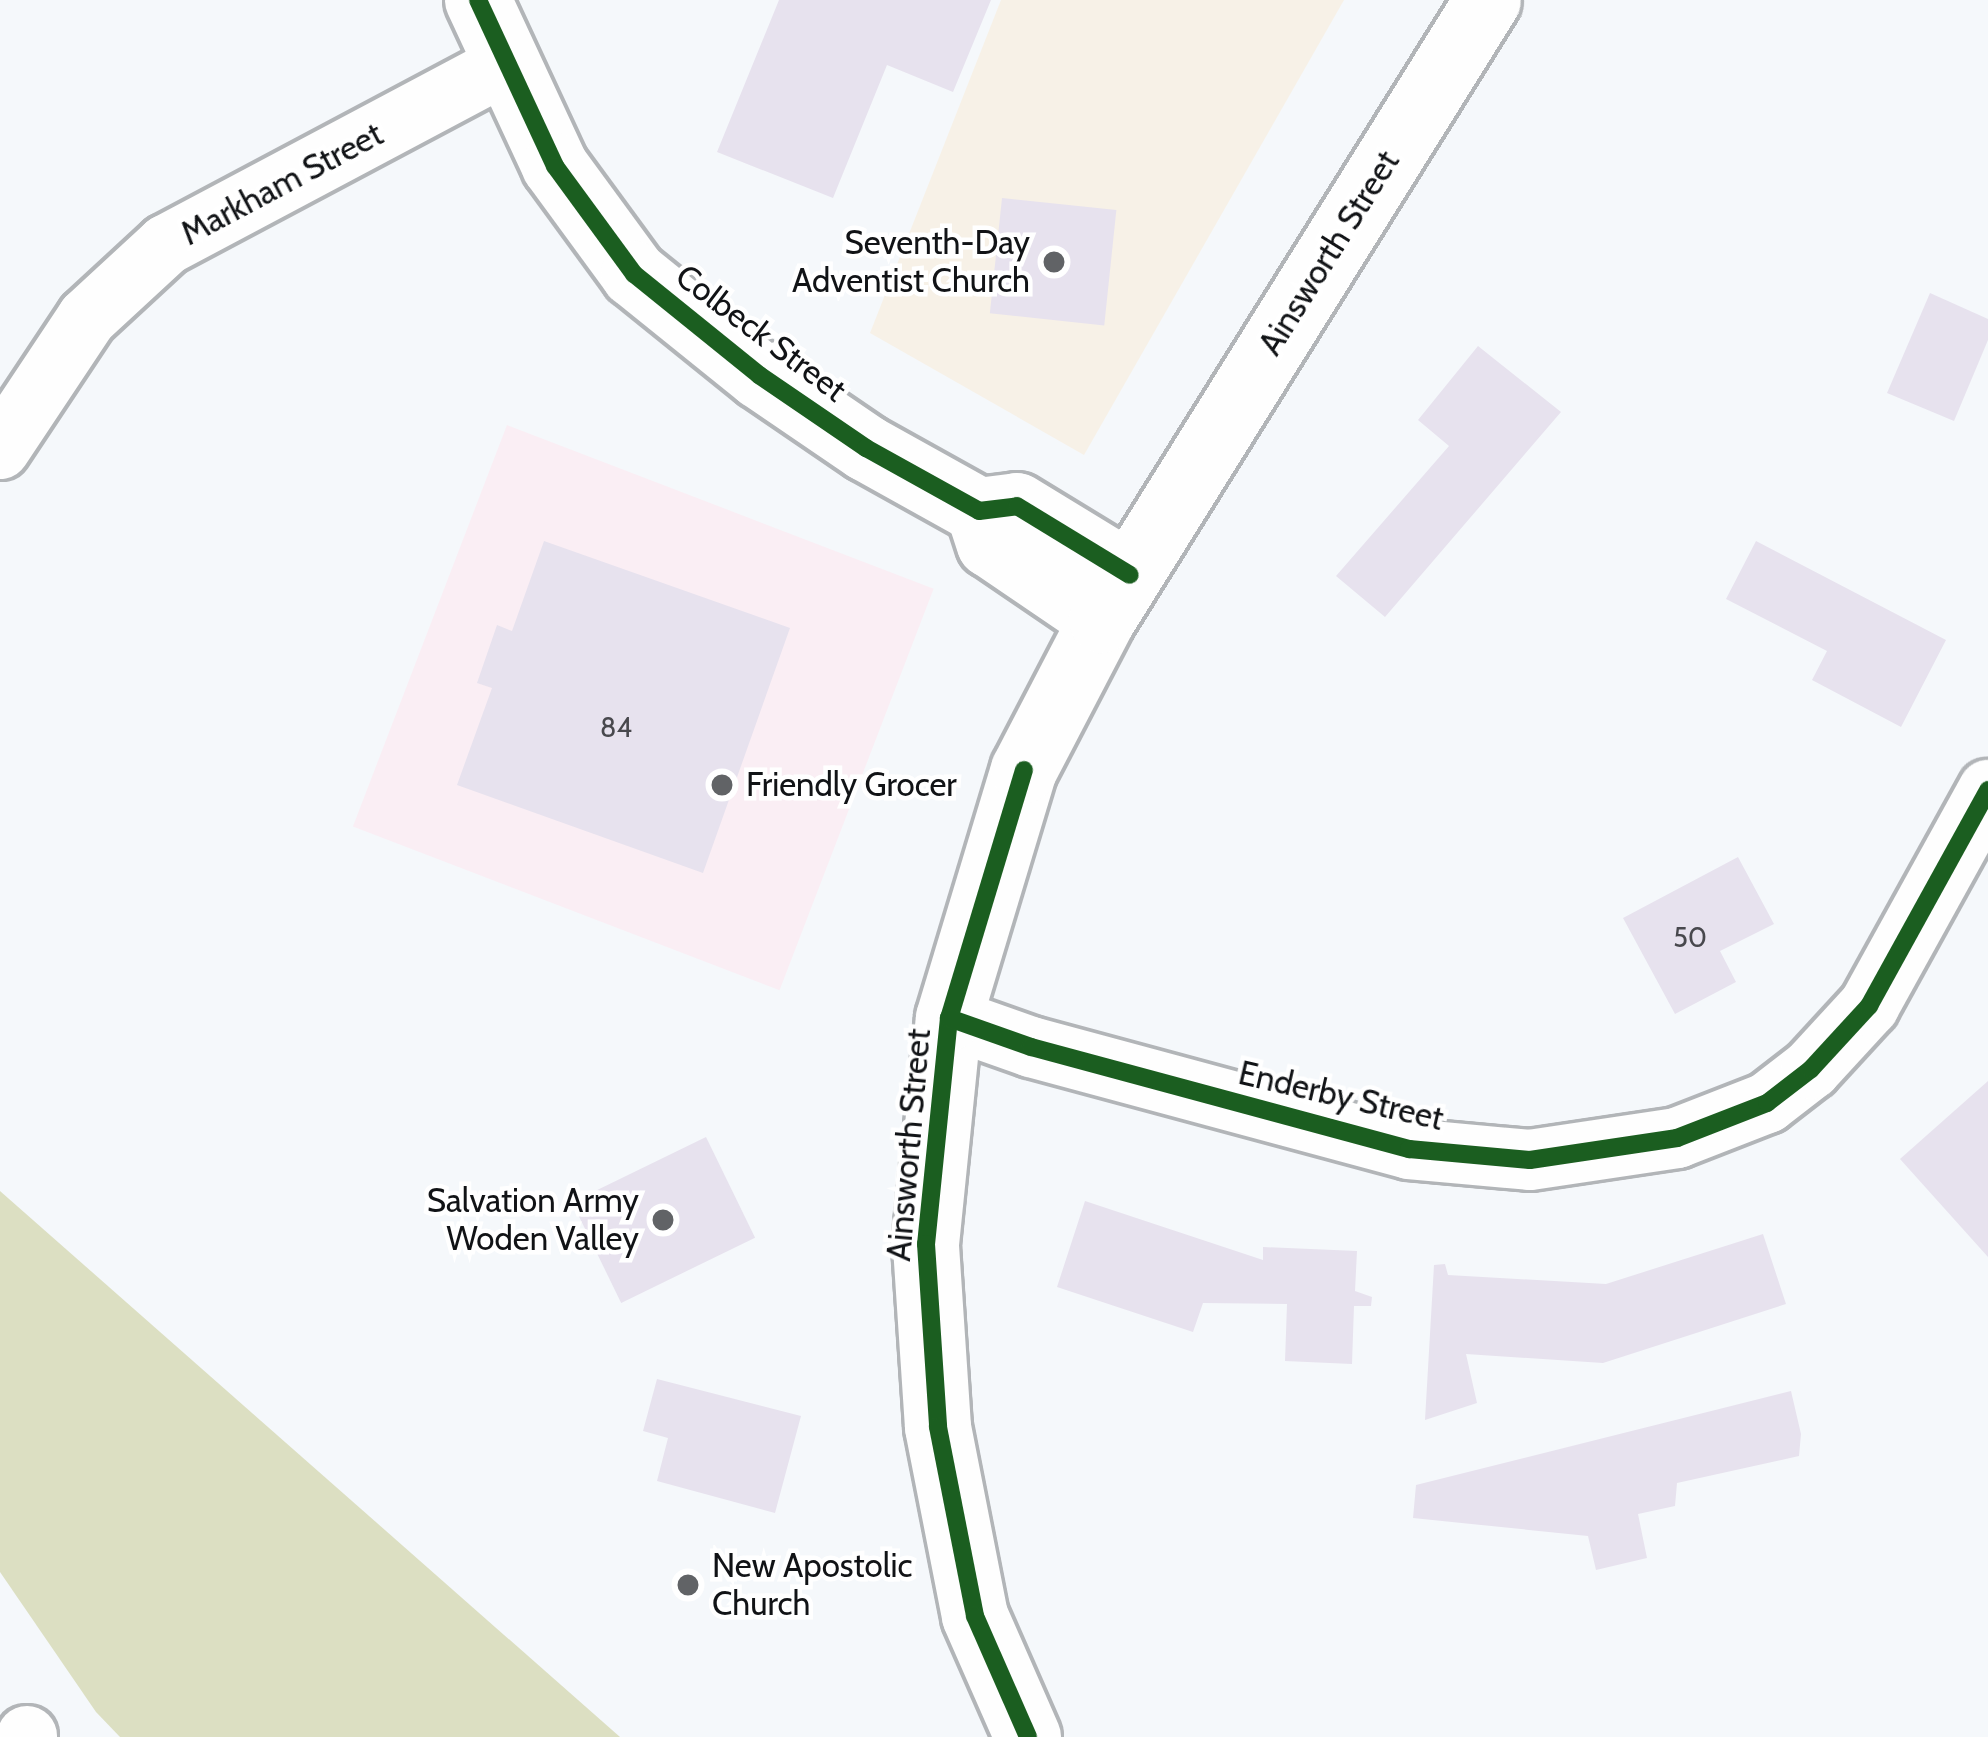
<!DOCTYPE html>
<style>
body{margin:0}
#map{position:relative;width:1988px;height:1737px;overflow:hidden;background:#f5f8fb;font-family:Cabin,sans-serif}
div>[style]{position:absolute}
.commercial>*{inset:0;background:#faeef4;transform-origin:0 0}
.education>*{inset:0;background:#f7f1e7}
.green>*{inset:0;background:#dcdfc2}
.building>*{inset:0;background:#e7e2ee;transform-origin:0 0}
.roads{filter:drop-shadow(3px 0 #b2b5b8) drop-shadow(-3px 0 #b2b5b8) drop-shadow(0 3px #b2b5b8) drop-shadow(0 -3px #b2b5b8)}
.minor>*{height:60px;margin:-30px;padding:0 30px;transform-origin:30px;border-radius:30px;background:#fefefe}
.tertiary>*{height:66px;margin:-33px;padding:0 33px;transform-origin:33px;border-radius:33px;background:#fefefe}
.cycleway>*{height:18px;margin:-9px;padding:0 9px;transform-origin:9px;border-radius:9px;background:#1b5e20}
.dots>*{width:33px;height:33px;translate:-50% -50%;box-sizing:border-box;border:6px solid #fff;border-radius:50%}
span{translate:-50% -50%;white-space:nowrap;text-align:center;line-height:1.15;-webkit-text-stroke:9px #fff;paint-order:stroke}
.number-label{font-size:27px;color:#48484d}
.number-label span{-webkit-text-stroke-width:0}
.street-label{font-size:33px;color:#111316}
.poi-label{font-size:33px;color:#111316}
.right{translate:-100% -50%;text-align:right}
.left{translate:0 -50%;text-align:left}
</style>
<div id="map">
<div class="commercial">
<div style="left:507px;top:425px;width:457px;height:430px;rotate:21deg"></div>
</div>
<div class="education">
<div style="clip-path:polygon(1001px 0,1344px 0,1084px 455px,870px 333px)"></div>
</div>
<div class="green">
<div style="clip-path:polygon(0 1191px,620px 1737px,120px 1737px,96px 1712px,0 1572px)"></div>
</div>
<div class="building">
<div style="clip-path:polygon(779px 0,991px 0,953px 92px,887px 65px,833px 198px,717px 152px)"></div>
<div style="left:1002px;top:198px;width:115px;height:116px;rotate:6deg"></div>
<div style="clip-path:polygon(1930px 293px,1988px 319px,1988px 340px,1954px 421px,1887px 393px)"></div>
<div style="clip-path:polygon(1478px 346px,1561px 412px,1385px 617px,1336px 576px,1449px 446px,1418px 420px)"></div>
<div style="clip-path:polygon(544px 541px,790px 628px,703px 873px,457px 785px,492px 688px,477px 683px,497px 625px,512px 631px)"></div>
<div style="clip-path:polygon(1756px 541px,1946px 640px,1901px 727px,1812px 680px,1827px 651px,1726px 599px)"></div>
<div style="clip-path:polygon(1738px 857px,1774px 924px,1720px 951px,1736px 982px,1675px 1014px,1623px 918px)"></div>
<div style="clip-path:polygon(1988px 1081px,1988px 1257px,1900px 1159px)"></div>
<div style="left:706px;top:1137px;width:112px;height:149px;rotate:64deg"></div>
<div style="clip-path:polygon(1085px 1201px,1263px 1260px,1263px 1247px,1357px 1251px,1355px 1291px,1372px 1297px,1371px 1306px,1354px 1306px,1352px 1364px,1285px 1361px,1287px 1304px,1203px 1303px,1193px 1332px,1057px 1287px)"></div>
<div style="clip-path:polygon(1763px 1234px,1786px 1304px,1603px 1363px,1466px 1354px,1477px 1403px,1425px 1420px,1434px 1265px,1445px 1264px,1448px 1275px,1606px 1284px)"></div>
<div style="clip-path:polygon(657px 1379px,801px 1416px,775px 1513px,657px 1481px,668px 1438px,643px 1431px)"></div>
<div style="clip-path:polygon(1791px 1391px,1801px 1434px,1799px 1456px,1677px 1483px,1675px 1506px,1638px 1514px,1647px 1558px,1596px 1570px,1588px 1536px,1413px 1518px,1416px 1485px)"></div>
</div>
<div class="roads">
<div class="minor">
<div style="left:0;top:449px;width:157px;rotate:-56.4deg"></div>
<div style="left:87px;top:318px;width:108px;rotate:-42.7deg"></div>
<div style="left:166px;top:245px;width:383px;rotate:-28deg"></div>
<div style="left:949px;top:1018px;width:87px;rotate:19.5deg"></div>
<div style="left:1031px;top:1047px;width:392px;rotate:15.1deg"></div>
<div style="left:1409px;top:1149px;width:121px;rotate:5.2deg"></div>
<div style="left:1530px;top:1160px;width:149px;rotate:-8.5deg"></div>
<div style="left:1677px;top:1138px;width:97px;rotate:-21.3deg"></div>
<div style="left:1767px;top:1103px;width:56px;rotate:-37.7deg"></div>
<div style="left:1811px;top:1069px;width:86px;rotate:-47.4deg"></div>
<div style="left:1869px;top:1006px;width:247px;rotate:-61.1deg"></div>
<div style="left:27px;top:1736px;width:1px;rotate:90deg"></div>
</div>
<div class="tertiary">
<div style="left:478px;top:0;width:183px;rotate:65.1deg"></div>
<div style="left:555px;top:166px;width:134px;rotate:53.8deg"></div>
<div style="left:634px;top:274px;width:161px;rotate:38.9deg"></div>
<div style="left:759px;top:375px;width:130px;rotate:34.3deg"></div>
<div style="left:866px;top:448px;width:129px;rotate:29.1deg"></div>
<div style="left:979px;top:511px;width:38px;rotate:-7deg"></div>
<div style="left:1017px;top:506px;width:132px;rotate:31.4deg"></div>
<div style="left:979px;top:511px;width:35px;rotate:72deg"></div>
<div style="left:990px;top:544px;width:135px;rotate:34.2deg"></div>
<div style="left:1028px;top:1737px;width:132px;rotate:-113.7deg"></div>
<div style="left:975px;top:1616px;width:193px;rotate:-101.1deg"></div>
<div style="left:938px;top:1427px;width:183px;rotate:-93.8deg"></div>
<div style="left:926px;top:1244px;width:227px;rotate:-84.2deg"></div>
<div style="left:949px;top:1018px;width:259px;rotate:-73.2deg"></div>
<div style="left:1024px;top:770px;width:169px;rotate:-62.5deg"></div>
<div style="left:1102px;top:620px;width:730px;rotate:-58.09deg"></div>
</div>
</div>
<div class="cycleway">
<div style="left:478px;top:0;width:183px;rotate:65.1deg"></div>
<div style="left:555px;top:166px;width:134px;rotate:53.8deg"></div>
<div style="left:634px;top:274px;width:161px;rotate:38.9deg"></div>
<div style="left:759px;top:375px;width:130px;rotate:34.3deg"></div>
<div style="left:866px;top:448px;width:129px;rotate:29.1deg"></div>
<div style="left:979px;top:511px;width:38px;rotate:-7deg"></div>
<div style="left:1017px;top:506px;width:132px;rotate:31.4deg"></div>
<div style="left:1024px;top:770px;width:259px;rotate:106.8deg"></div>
<div style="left:949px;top:1018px;width:227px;rotate:95.8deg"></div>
<div style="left:926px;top:1244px;width:183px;rotate:86.2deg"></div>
<div style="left:938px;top:1427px;width:193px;rotate:78.9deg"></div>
<div style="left:975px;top:1616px;width:132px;rotate:66.3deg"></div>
<div style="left:949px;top:1018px;width:87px;rotate:19.5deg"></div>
<div style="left:1031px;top:1047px;width:392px;rotate:15.1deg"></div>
<div style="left:1409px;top:1149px;width:121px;rotate:5.2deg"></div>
<div style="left:1530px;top:1160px;width:149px;rotate:-8.5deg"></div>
<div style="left:1677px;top:1138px;width:97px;rotate:-21.3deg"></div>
<div style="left:1767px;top:1103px;width:56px;rotate:-37.7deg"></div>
<div style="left:1811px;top:1069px;width:86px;rotate:-47.4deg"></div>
<div style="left:1869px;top:1006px;width:247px;rotate:-61.1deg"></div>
</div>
<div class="dots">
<div style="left:1054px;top:262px;background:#616366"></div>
<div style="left:722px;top:785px;background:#616366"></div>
<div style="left:663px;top:1220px;background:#616366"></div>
<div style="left:688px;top:1585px;background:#616366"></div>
</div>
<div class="number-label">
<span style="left:616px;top:728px">84</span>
<span style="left:1690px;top:938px">50</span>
</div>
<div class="street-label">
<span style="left:282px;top:184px;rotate:-28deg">Markham Street</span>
<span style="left:1329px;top:253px;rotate:-58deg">Ainsworth Street</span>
<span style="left:761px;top:333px;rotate:37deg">Colbeck Street</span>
<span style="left:1341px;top:1096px;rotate:13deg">Enderby Street</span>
<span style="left:909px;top:1145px;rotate:-85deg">Ainsworth Street</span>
</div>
<div class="poi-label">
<span class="right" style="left:1030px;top:262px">Seventh-Day<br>Adventist Church</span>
<span class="left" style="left:746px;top:785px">Friendly Grocer</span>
<span class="right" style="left:639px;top:1220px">Salvation Army<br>Woden Valley</span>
<span class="left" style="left:712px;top:1585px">New Apostolic<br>Church</span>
</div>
</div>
